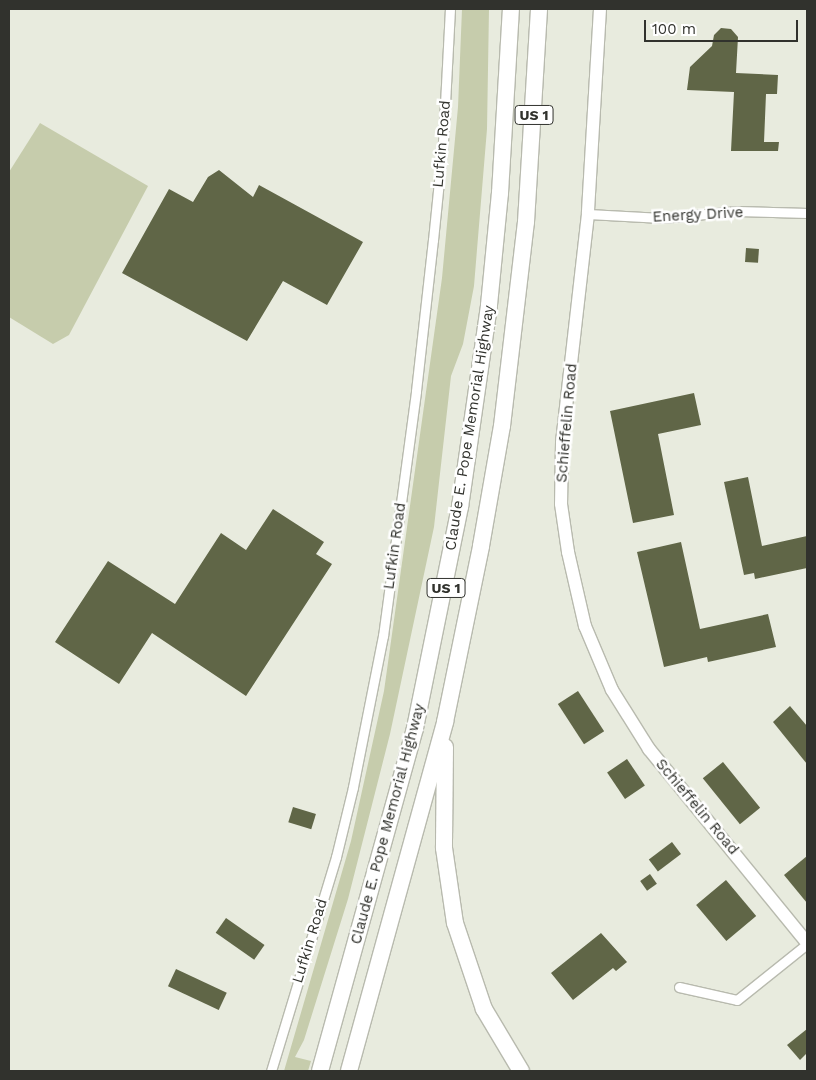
<!DOCTYPE html>
<style>
body{margin:0}
#map{position:relative;width:816px;height:1080px;overflow:hidden;background:#e8ebde;font-family:"Work Sans",sans-serif}
div>[style]{position:absolute}
.green>*{inset:0;background:#c6ccac}
.building>*{inset:0;background:#606647;transform-origin:0 0}
.roads{filter:drop-shadow(1px 0 #b8baae) drop-shadow(-1px 0 #b8baae) drop-shadow(0 1px #b8baae) drop-shadow(0 -1px #b8baae)}
.street>*{height:9px;margin:-4.5px;padding:0 4.5px;transform-origin:4.5px;border-radius:4.5px;background:#fff}
.secondary>*{height:12px;margin:-6px;padding:0 6px;transform-origin:6px;border-radius:6px;background:#fff}
.highway>*{height:16px;margin:-8px;padding:0 8px;transform-origin:8px;border-radius:8px;background:#fff}
span{translate:-50% -50%;white-space:nowrap;text-align:center;line-height:1.15;-webkit-text-stroke:5px #fff;paint-order:stroke}
.shield-label span{padding:1px 4px;background:#fff;border:1px solid;border-radius:4px;-webkit-text-stroke-width:0}
.shield-label{font-size:14px;color:#31322d;font-weight:700}
.street-label{font-size:15px;color:#31322d}
.frame{position:absolute;inset:0;border:10px solid #31322d;pointer-events:none}
.scale{position:absolute;left:644px;top:20px;width:154px;height:22px;box-sizing:border-box;border:2px solid #31322d;border-top:0;padding-left:6px;font-size:15px;line-height:18px;white-space:nowrap;color:#31322d;-webkit-text-stroke:4px #fff;paint-order:stroke}
</style>
<div id="map">
<div class="green">
<div style="clip-path:polygon(462px 9px,489px 9px,487px 129px,474px 286px,463px 344px,451px 376px,434px 527px,390px 734px,348px 899px,304px 1040px,295px 1057px,311px 1061px,308px 1071px,284px 1071px,351px 841px,384px 691px,442px 278px,458px 107px)"></div>
<div style="clip-path:polygon(40px 123px,148px 186px,69px 335px,53px 344px,9px 317px,9px 172px)"></div>
</div>
<div class="building">
<div style="clip-path:polygon(721px 28px,731px 29px,738px 37px,736px 73px,778px 75px,777px 94px,766px 94px,764px 142px,779px 142px,778px 151px,731px 151px,734px 92px,687px 90px,690px 67px,712px 46px,714px 35px)"></div>
<div style="clip-path:polygon(219px 170px,253px 197px,259px 185px,363px 242px,327px 305px,283px 281px,247px 341px,122px 273px,169px 189px,193px 202px,208px 177px)"></div>
<div style="left:746px;top:248px;width:13px;height:14px;rotate:4deg"></div>
<div style="clip-path:polygon(694px 393px,701px 425px,658px 434px,674px 515px,633px 523px,610px 411px)"></div>
<div style="clip-path:polygon(748px 477px,762px 546px,807px 536px,807px 568px,755px 579px,754px 573px,744px 575px,724px 482px)"></div>
<div style="clip-path:polygon(273px 509px,324px 542px,316px 554px,332px 564px,246px 696px,152px 633px,119px 684px,55px 642px,108px 561px,175px 604px,221px 533px,246px 550px)"></div>
<div style="clip-path:polygon(681px 542px,700px 629px,768px 614px,776px 647px,708px 662px,707px 657px,664px 667px,637px 552px)"></div>
<div style="left:578px;top:691px;width:48px;height:24px;rotate:57deg"></div>
<div style="clip-path:polygon(790px 706px,807px 726px,807px 764px,773px 722px)"></div>
<div style="left:627px;top:759px;width:32px;height:24px;rotate:56deg"></div>
<div style="left:723px;top:762px;width:59px;height:26px;rotate:51deg"></div>
<div style="left:293px;top:807px;width:24px;height:16px;rotate:17deg"></div>
<div style="left:672px;top:842px;width:15px;height:29px;rotate:53deg"></div>
<div style="clip-path:polygon(807px 856px,807px 903px,784px 875px)"></div>
<div style="left:650px;top:874px;width:12px;height:12px;rotate:55deg"></div>
<div style="left:726px;top:880px;width:47px;height:39px;rotate:50deg"></div>
<div style="left:226px;top:918px;width:47px;height:18px;rotate:35deg"></div>
<div style="clip-path:polygon(601px 933px,627px 962px,616px 971px,613px 968px,573px 1000px,551px 973px)"></div>
<div style="left:176px;top:969px;width:56px;height:19px;rotate:25deg"></div>
<div style="clip-path:polygon(807px 1029px,807px 1053px,800px 1060px,787px 1045px)"></div>
</div>
<div class="roads">
<div class="street">
<div style="left:588px;top:214px;width:74px;rotate:3.1deg"></div>
<div style="left:662px;top:218px;width:76px;rotate:-5.3deg"></div>
<div style="left:738px;top:211px;width:69px;rotate:1.7deg"></div>
<div style="left:679px;top:987px;width:59px;rotate:12.6deg"></div>
<div style="left:737px;top:1000px;width:90px;rotate:-38.7deg"></div>
<div style="left:271px;top:1071px;width:224px;rotate:-73.1deg"></div>
<div style="left:336px;top:857px;width:72px;rotate:-76.3deg"></div>
<div style="left:353px;top:787px;width:154px;rotate:-78.8deg"></div>
<div style="left:383px;top:636px;width:247px;rotate:-82.3deg"></div>
<div style="left:416px;top:391px;width:152px;rotate:-83.6deg"></div>
<div style="left:433px;top:240px;width:99px;rotate:-84.2deg"></div>
<div style="left:443px;top:142px;width:133px;rotate:-87deg"></div>
</div>
<div class="secondary">
<div style="left:600px;top:9px;width:205px;rotate:93.4deg"></div>
<div style="left:588px;top:214px;width:230px;rotate:96.5deg"></div>
<div style="left:562px;top:443px;width:61px;rotate:90.9deg"></div>
<div style="left:561px;top:504px;width:49px;rotate:81.7deg"></div>
<div style="left:568px;top:552px;width:76px;rotate:77.1deg"></div>
<div style="left:585px;top:626px;width:69px;rotate:67.1deg"></div>
<div style="left:612px;top:690px;width:70px;rotate:57.9deg"></div>
<div style="left:649px;top:749px;width:250px;rotate:50.8deg"></div>
</div>
<div class="highway">
<div style="left:445px;top:747px;width:101px;rotate:90.6deg"></div>
<div style="left:444px;top:848px;width:76px;rotate:81.7deg"></div>
<div style="left:455px;top:923px;width:91px;rotate:71.4deg"></div>
<div style="left:484px;top:1009px;width:72px;rotate:59.2deg"></div>
<div style="left:320px;top:1071px;width:356px;rotate:-74.5deg"></div>
<div style="left:415px;top:728px;width:226px;rotate:-78.5deg"></div>
<div style="left:460px;top:507px;width:204px;rotate:-81.8deg"></div>
<div style="left:489px;top:305px;width:113px;rotate:-84.4deg"></div>
<div style="left:500px;top:193px;width:184px;rotate:-86.6deg"></div>
<div style="left:349px;top:1071px;width:362px;rotate:-74.6deg"></div>
<div style="left:445px;top:722px;width:180px;rotate:-78.4deg"></div>
<div style="left:481px;top:546px;width:122px;rotate:-80.1deg"></div>
<div style="left:502px;top:426px;width:205px;rotate:-83.3deg"></div>
<div style="left:526px;top:222px;width:213px;rotate:-86.5deg"></div>
</div>
</div>
<div class="shield-label">
<span style="left:534px;top:115px">US 1</span>
<span style="left:446px;top:588px">US 1</span>
</div>
<div class="street-label">
<span style="left:442px;top:144px;rotate:-85deg">Lufkin Road</span>
<span style="left:698px;top:215px;rotate:-3deg">Energy Drive</span>
<span style="left:567px;top:423px;rotate:-85deg">Schieffelin Road</span>
<span style="left:470px;top:428px;rotate:-81deg">Claude E. Pope Memorial Highway</span>
<span style="left:395px;top:546px;rotate:-82deg">Lufkin Road</span>
<span style="left:697px;top:807px;rotate:50deg">Schieffelin Road</span>
<span style="left:388px;top:824px;rotate:-75deg">Claude E. Pope Memorial Highway</span>
<span style="left:310px;top:941px;rotate:-73deg">Lufkin Road</span>
</div>
<div class="frame"></div>
<div class="scale">100 m</div>
</div>
